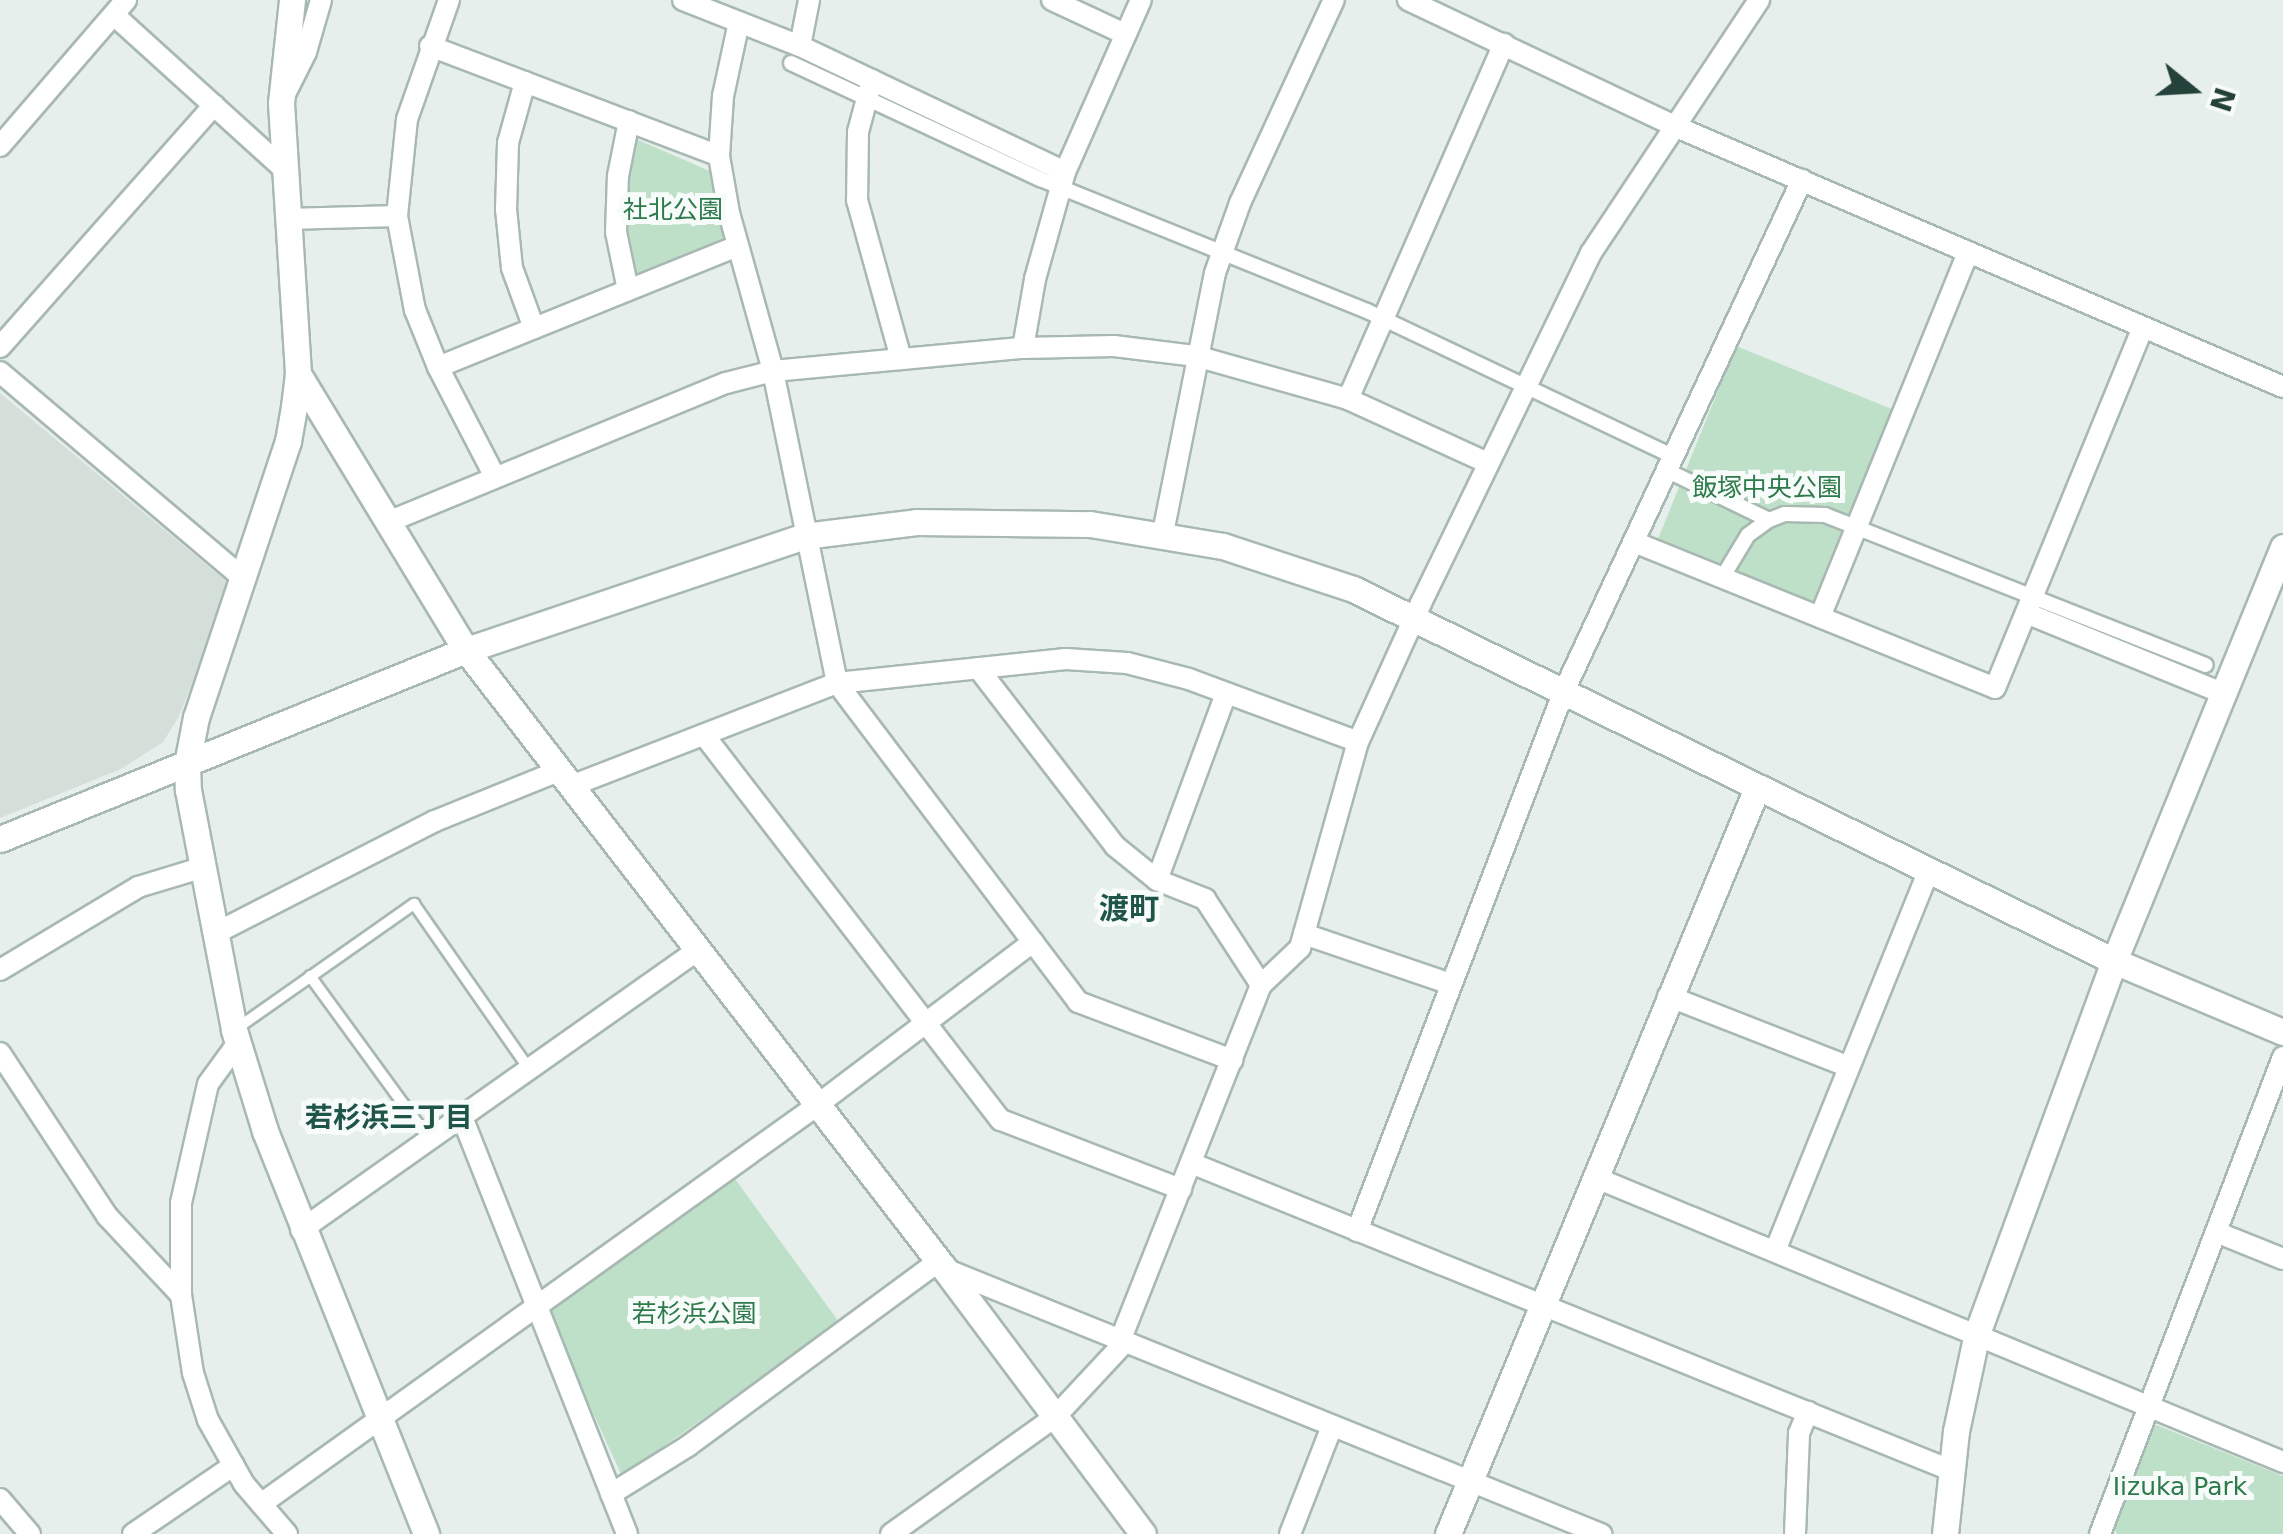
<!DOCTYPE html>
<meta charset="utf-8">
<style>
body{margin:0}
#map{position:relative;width:2283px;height:1534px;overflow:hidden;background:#e6efeb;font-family:"DejaVu Sans","Noto Sans JP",sans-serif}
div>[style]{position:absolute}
.built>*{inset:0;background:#d4dfda}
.green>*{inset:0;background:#bfe0c8;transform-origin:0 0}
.roads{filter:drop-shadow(2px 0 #a8b8b2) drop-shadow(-2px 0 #a8b8b2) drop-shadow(0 2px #a8b8b2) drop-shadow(0 -2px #a8b8b2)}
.service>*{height:10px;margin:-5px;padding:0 5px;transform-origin:5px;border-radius:5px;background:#fff}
.pedestrian>*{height:14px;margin:-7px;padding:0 7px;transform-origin:7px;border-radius:7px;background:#fff}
.minor>*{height:20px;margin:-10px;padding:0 10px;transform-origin:10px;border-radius:10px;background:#fff}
.tertiary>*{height:25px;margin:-12.5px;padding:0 12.5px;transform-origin:12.5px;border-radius:12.5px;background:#fff}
span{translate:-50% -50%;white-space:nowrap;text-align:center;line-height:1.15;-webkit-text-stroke:10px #f7fbf9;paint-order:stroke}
.park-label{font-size:25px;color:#2d7a4b}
.neighbourhood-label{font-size:28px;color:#1f5548;font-weight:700}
.quarter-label{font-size:30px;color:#1f5548;font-weight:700}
.north{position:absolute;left:2143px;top:40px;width:100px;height:100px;-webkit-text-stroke:8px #f7fbf9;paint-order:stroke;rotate:108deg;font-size:28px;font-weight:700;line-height:40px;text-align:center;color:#24423a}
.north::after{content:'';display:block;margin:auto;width:35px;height:45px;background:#24423a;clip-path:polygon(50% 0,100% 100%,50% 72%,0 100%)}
</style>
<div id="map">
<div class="built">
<div style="clip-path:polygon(0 393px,232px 586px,178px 718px,163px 742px,121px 769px,0 818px)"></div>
</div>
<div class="green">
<div style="clip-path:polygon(636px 139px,712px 172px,725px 238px,636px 275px,628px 233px,627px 179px)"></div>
<div style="left:1736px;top:346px;width:170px;height:211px;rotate:22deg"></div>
<div style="clip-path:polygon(733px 1176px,839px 1322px,622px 1476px,546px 1310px)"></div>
<div style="clip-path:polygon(2154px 1424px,2283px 1476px,2283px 1534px,2117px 1534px,2114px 1529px)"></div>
</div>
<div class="roads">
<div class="service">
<div style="left:310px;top:976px;width:202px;rotate:53.9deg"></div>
<div style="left:236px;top:1029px;width:218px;rotate:-35.1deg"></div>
<div style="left:414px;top:904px;width:201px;rotate:55.1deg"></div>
</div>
<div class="pedestrian">
<div style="left:791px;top:63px;width:275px;rotate:25deg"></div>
<div style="left:1040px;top:179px;width:353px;rotate:22deg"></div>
<div style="left:1367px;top:311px;width:341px;rotate:25.4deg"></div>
<div style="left:1668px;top:471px;width:112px;rotate:25.9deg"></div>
<div style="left:1769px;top:520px;width:17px;rotate:-21deg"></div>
<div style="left:1785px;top:514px;width:40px;rotate:1.4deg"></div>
<div style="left:1825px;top:515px;width:409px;rotate:21.5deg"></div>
<div style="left:1722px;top:578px;width:50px;rotate:-58.8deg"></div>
<div style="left:1748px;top:535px;width:26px;rotate:-36deg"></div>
</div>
<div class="minor">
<div style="left:449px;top:0;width:126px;rotate:109.4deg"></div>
<div style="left:407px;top:119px;width:98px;rotate:95.9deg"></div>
<div style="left:397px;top:216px;width:96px;rotate:79.2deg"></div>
<div style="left:415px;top:310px;width:61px;rotate:68deg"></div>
<div style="left:438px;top:367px;width:124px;rotate:62.6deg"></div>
<div style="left:683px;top:0;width:126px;rotate:21.5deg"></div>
<div style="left:800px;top:46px;width:293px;rotate:25.4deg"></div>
<div style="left:1052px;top:0;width:81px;rotate:25deg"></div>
<div style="left:1408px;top:0;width:292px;rotate:25.3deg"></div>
<div style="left:1672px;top:125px;width:665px;rotate:23.21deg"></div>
<div style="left:114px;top:15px;width:228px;rotate:42.2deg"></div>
<div style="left:739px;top:22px;width:76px;rotate:102.2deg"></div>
<div style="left:723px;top:96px;width:60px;rotate:93.8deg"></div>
<div style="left:719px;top:156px;width:58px;rotate:80deg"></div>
<div style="left:729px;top:213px;width:164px;rotate:74.4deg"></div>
<div style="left:773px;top:371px;width:318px;rotate:78.4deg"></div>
<div style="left:837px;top:683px;width:400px;rotate:52.9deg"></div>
<div style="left:1078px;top:1002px;width:165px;rotate:20.6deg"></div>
<div style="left:430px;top:46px;width:309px;rotate:20.8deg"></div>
<div style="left:800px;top:46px;width:47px;rotate:-78.9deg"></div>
<div style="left:872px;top:80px;width:54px;rotate:105.1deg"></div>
<div style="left:858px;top:132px;width:68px;rotate:90.8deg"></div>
<div style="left:857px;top:200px;width:165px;rotate:74.5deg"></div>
<div style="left:525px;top:82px;width:63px;rotate:105.6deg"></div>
<div style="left:508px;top:143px;width:66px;rotate:91.7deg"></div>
<div style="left:506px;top:209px;width:59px;rotate:84.2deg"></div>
<div style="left:512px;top:268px;width:64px;rotate:69.9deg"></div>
<div style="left:286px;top:92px;width:45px;rotate:-63.4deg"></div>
<div style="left:306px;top:52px;width:54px;rotate:-73.9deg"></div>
<div style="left:0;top:146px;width:193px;rotate:-49.2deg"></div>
<div style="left:287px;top:219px;width:110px;rotate:-1.6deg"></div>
<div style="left:628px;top:290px;width:59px;rotate:-101.7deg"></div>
<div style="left:616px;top:232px;width:56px;rotate:-88deg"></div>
<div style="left:618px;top:176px;width:56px;rotate:-78.7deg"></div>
<div style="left:0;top:347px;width:323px;rotate:-48.5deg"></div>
<div style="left:1023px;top:348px;width:70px;rotate:-80.1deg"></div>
<div style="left:1035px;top:279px;width:111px;rotate:-74.3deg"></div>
<div style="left:1065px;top:172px;width:188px;rotate:-66.2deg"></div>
<div style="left:438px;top:367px;width:323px;rotate:-22deg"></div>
<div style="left:0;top:372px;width:319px;rotate:40.3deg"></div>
<div style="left:1348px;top:399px;width:388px;rotate:-66.3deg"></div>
<div style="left:388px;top:522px;width:365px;rotate:-22.4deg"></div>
<div style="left:726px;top:383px;width:49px;rotate:-14.3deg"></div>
<div style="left:773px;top:371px;width:251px;rotate:-5.3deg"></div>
<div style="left:1023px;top:348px;width:91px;rotate:-1.3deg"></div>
<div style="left:1114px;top:346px;width:83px;rotate:7deg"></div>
<div style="left:1196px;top:356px;width:158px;rotate:15.8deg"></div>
<div style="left:1348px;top:399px;width:154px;rotate:24.6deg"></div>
<div style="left:1163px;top:533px;width:265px;rotate:-78.7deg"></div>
<div style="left:1215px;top:273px;width:74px;rotate:-70.3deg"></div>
<div style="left:1240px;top:203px;width:224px;rotate:-65.2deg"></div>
<div style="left:1634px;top:542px;width:389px;rotate:22deg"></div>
<div style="left:1995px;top:688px;width:390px;rotate:-67.7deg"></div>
<div style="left:2026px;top:613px;width:214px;rotate:22.2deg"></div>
<div style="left:1820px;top:617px;width:394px;rotate:-67.9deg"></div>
<div style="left:978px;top:668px;width:225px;rotate:52.4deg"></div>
<div style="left:1115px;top:846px;width:54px;rotate:39deg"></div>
<div style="left:1157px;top:880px;width:52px;rotate:21.6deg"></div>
<div style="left:1205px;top:899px;width:103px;rotate:56.9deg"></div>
<div style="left:704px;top:735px;width:486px;rotate:52.4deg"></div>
<div style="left:1001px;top:1120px;width:193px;rotate:21deg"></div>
<div style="left:571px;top:786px;width:285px;rotate:-21.2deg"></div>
<div style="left:837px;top:683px;width:230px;rotate:-6deg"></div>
<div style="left:1066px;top:659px;width:61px;rotate:3.8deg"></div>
<div style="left:1127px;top:663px;width:64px;rotate:14.5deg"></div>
<div style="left:1189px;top:679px;width:180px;rotate:20.4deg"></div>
<div style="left:1157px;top:880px;width:199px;rotate:-69.7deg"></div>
<div style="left:214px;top:934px;width:248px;rotate:-27.1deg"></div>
<div style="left:435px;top:821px;width:134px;rotate:-22deg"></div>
<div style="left:1304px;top:934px;width:155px;rotate:18.8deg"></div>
<div style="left:0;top:970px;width:161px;rotate:-31deg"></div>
<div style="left:138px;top:887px;width:66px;rotate:-16.8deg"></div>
<div style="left:1668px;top:996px;width:194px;rotate:21.4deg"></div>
<div style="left:237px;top:1044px;width:49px;rotate:125.9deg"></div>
<div style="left:208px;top:1084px;width:122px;rotate:102.8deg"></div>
<div style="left:181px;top:1203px;width:92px;rotate:90deg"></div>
<div style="left:181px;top:1295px;width:79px;rotate:81.3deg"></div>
<div style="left:193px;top:1373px;width:49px;rotate:72.3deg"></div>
<div style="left:208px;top:1420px;width:73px;rotate:60.6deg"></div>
<div style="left:244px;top:1484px;width:66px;rotate:49.3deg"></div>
<div style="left:0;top:1053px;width:195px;rotate:56.7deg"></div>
<div style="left:107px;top:1216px;width:108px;rotate:46.9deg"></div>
<div style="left:462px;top:1117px;width:448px;rotate:68.4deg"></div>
<div style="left:1191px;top:1163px;width:819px;rotate:22.02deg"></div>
<div style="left:1594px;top:1177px;width:746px;rotate:22.47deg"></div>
<div style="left:301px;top:1230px;width:484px;rotate:-35.2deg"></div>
<div style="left:1357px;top:1231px;width:578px;rotate:-69.03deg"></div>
<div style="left:1564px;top:691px;width:564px;rotate:-65.03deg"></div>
<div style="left:2216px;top:1232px;width:72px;rotate:21.9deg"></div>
<div style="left:1775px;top:1251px;width:411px;rotate:-68deg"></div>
<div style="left:945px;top:1269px;width:708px;rotate:22deg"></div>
<div style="left:1120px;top:1341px;width:383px;rotate:-68.4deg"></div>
<div style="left:1261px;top:985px;width:54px;rotate:-43.5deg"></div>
<div style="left:1300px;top:948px;width:214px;rotate:-74.3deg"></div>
<div style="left:1358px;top:742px;width:153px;rotate:-65.6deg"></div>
<div style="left:1421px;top:603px;width:389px;rotate:-64.1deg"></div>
<div style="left:1591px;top:253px;width:304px;rotate:-56.4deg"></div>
<div style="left:611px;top:1494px;width:91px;rotate:-31.9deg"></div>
<div style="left:688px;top:1446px;width:312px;rotate:-36.4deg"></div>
<div style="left:0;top:1499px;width:46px;rotate:49.4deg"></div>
<div style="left:261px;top:1504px;width:683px;rotate:-35.64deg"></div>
<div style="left:816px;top:1106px;width:272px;rotate:-37.1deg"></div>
<div style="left:133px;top:1534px;width:122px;rotate:-34.3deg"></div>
<div style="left:891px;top:1534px;width:201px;rotate:-35.5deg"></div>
<div style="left:1055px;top:1417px;width:101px;rotate:-47deg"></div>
<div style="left:1290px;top:1534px;width:116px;rotate:-68.7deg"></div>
<div style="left:1795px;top:1534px;width:101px;rotate:-87.7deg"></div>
<div style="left:1799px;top:1433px;width:23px;rotate:-67deg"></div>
<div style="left:2100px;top:1534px;width:511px;rotate:-69.01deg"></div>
</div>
<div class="tertiary">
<div style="left:292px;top:0;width:104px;rotate:96.1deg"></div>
<div style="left:281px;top:103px;width:272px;rotate:86.4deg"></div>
<div style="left:298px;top:374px;width:33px;rotate:97deg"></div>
<div style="left:294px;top:407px;width:35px;rotate:100deg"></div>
<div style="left:288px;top:441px;width:291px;rotate:108.4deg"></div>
<div style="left:196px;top:717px;width:48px;rotate:100.8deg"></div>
<div style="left:187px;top:764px;width:26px;rotate:88deg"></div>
<div style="left:188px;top:790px;width:244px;rotate:79.1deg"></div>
<div style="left:234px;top:1030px;width:106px;rotate:72.9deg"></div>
<div style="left:265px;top:1131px;width:434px;rotate:68.2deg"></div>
<div style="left:298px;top:374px;width:323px;rotate:58.7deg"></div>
<div style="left:466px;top:650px;width:781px;rotate:52.28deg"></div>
<div style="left:944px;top:1268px;width:332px;rotate:53.2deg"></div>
<div style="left:2283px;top:547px;width:447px;rotate:112.2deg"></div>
<div style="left:2114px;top:961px;width:183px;rotate:22.8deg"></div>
<div style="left:0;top:839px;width:503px;rotate:-22.08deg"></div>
<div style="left:466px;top:650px;width:357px;rotate:-18.6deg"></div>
<div style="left:804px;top:536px;width:113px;rotate:-7.1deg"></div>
<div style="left:916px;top:522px;width:174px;rotate:0.7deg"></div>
<div style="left:1090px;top:524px;width:135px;rotate:9.4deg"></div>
<div style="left:1223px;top:546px;width:137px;rotate:18.3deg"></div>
<div style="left:1353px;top:589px;width:847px;rotate:26.05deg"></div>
<div style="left:2114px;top:961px;width:396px;rotate:110.2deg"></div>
<div style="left:1977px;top:1333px;width:100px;rotate:102.1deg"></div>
<div style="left:1956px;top:1431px;width:104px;rotate:96.1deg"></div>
<div style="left:1448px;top:1534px;width:807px;rotate:-67.5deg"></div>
</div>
</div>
<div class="park-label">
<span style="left:673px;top:210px">社北公園</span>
<span style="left:1767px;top:488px">飯塚中央公園</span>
<span style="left:694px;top:1314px">若杉浜公園</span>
<span style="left:2180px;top:1487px">Iizuka Park</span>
</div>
<div class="neighbourhood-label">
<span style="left:389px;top:1118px">若杉浜三丁目</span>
</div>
<div class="quarter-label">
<span style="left:1129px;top:909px">渡町</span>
</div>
<div class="north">N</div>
</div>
